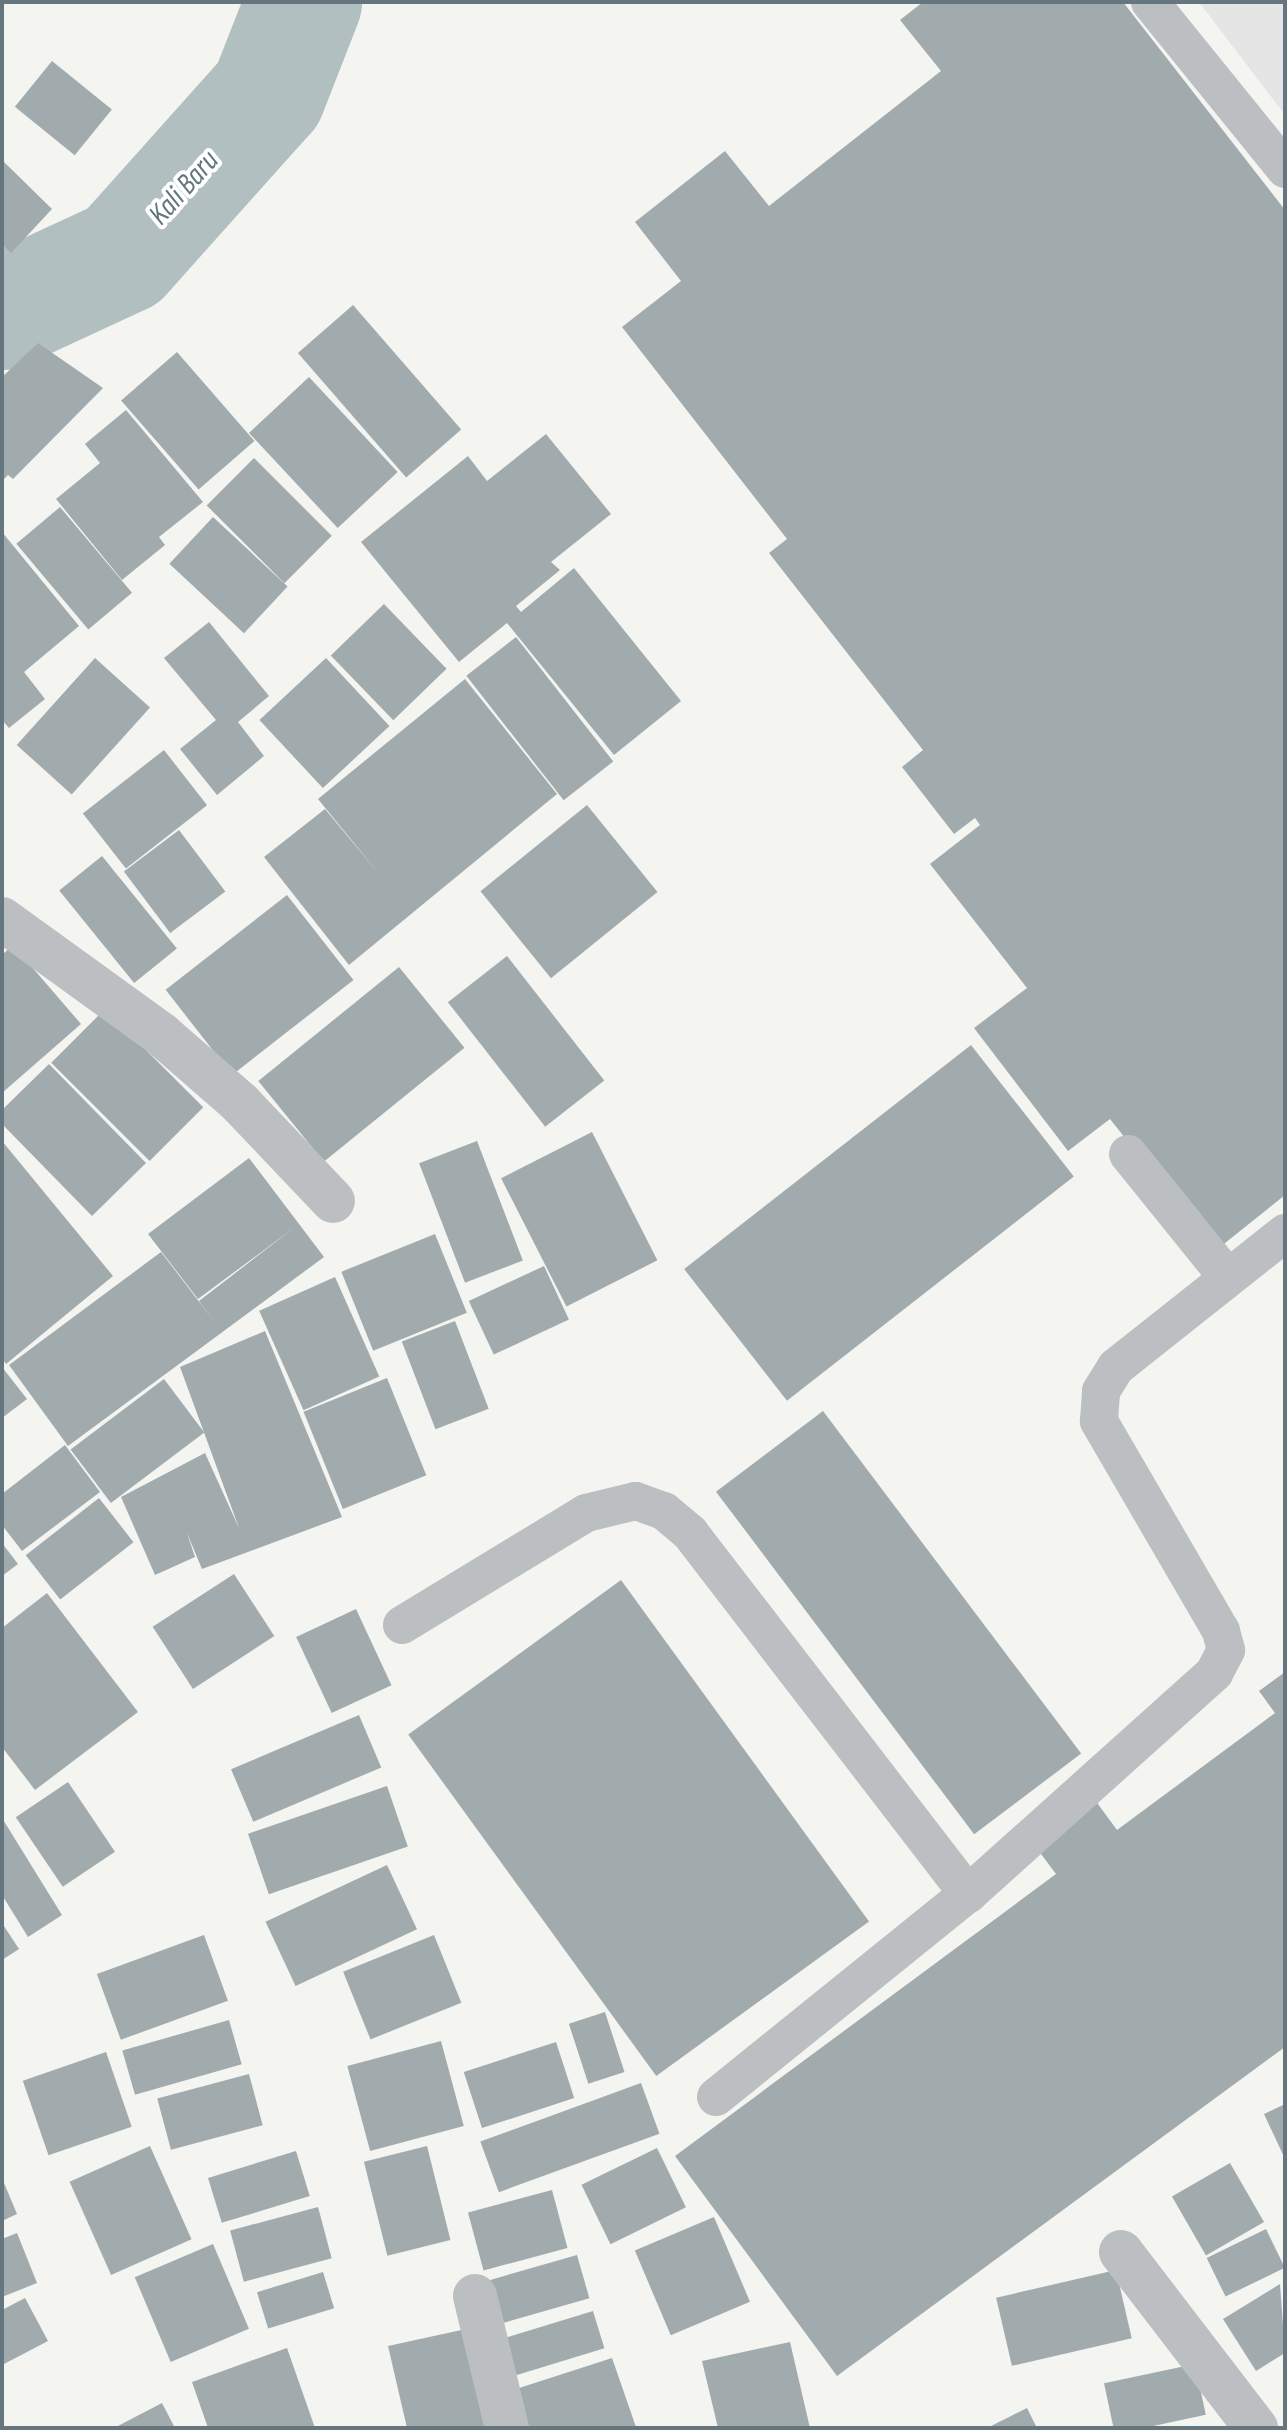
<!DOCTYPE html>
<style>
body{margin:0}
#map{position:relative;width:1287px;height:2430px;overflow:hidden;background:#f4f4f0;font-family:"Sofia Sans Condensed",sans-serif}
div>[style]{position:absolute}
.built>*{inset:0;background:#e4e5e4}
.river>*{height:116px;margin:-58px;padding:0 58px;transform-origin:58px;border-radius:58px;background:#b1bfc1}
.building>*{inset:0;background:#a1abae;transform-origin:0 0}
.service>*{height:38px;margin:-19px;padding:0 19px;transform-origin:19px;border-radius:19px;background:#bbbfc2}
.minor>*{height:44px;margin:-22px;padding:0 22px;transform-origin:22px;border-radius:22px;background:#bbbfc2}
span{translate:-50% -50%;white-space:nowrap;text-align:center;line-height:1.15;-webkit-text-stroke:8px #fff;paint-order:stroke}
.water-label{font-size:30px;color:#61777c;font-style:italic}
.frame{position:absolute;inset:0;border:4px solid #65767f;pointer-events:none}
</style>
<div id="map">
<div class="built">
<div style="clip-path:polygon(1199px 2px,1285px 2px,1285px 115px)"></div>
</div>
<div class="river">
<div style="left:2px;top:312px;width:133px;rotate:-24.8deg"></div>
<div style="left:123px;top:256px;width:217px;rotate:-48.2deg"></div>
<div style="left:268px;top:94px;width:99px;rotate:-68.6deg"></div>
</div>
<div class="building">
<div style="clip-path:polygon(923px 2px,1123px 2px,1285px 210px,1285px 1195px,1215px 1251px,1110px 1119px,1068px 1151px,974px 1028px,1027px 988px,930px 864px,980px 825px,975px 818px,954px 834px,902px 767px,923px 750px,769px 553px,787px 539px,622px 327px,681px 281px,635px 222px,725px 151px,769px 206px,941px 71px,900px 20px)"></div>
<div style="left:52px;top:61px;width:77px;height:59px;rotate:39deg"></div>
<div style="clip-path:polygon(2px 160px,52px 209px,11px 253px,2px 244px)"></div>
<div style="left:353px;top:305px;width:165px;height:73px;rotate:49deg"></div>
<div style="clip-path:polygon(38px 343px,103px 388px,13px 479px,8px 475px,2px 481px,2px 377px)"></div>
<div style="left:177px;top:352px;width:118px;height:74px;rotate:49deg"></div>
<div style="left:309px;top:377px;width:130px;height:82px;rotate:47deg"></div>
<div style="clip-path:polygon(126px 410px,203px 502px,159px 537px,165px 545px,122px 580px,56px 499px,100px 463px,85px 444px)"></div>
<div style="clip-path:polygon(546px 434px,611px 514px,551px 562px,560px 570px,516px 606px,521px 612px,574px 568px,681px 701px,614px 755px,507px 623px,459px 662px,361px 542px,468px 456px,487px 481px)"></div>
<div style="left:254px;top:458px;width:110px;height:67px;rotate:45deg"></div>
<div style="left:60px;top:507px;width:112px;height:57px;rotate:50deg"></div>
<div style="left:213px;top:517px;width:102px;height:64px;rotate:43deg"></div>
<div style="clip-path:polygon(2px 532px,79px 626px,24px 672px,45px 699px,9px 728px,2px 720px)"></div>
<div style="left:384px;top:604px;width:90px;height:74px;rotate:46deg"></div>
<div style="clip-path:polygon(209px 622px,269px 696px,238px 722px,264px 756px,217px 795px,180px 749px,216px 720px,164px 658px)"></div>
<div style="left:516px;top:637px;width:158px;height:63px;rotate:52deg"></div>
<div style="left:95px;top:658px;width:74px;height:117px;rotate:42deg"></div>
<div style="left:326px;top:658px;width:93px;height:91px;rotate:47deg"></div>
<div style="clip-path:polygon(465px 679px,557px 794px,349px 965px,264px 857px,325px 809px,380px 875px,318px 799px)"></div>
<div style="left:164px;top:750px;width:70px;height:103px;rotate:52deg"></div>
<div style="left:587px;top:805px;width:112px;height:137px;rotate:51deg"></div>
<div style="left:179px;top:830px;width:77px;height:69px;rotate:53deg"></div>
<div style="left:102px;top:856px;width:119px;height:55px;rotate:51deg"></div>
<div style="left:287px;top:895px;width:108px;height:154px;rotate:52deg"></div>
<div style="clip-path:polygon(13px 945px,81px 1024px,2px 1093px,2px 955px)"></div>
<div style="left:507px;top:956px;width:158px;height:75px;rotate:52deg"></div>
<div style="left:399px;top:967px;width:104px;height:181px;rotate:51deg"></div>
<div style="left:105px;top:1009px;width:139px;height:76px;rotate:45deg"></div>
<div style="left:971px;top:1045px;width:167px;height:364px;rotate:52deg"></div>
<div style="clip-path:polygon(49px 1064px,146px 1163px,92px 1216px,2px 1124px,2px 1110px)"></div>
<div style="left:592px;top:1132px;width:144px;height:102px;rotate:63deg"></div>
<div style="clip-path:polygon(2px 1141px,113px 1276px,6px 1364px,2px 1358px)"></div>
<div style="left:477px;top:1141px;width:128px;height:62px;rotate:69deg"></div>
<div style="clip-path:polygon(249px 1158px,324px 1257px,68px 1446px,9px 1365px,161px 1252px,217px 1325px,199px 1301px,295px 1227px,198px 1299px,148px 1234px)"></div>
<div style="left:435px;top:1234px;width:85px;height:101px;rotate:68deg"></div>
<div style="left:544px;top:1266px;width:59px;height:83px;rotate:65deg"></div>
<div style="left:335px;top:1277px;width:109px;height:83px;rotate:66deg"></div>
<div style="left:455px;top:1321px;width:94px;height:57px;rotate:69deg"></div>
<div style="clip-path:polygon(265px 1331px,342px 1517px,202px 1569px,187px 1533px,195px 1557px,155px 1575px,121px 1497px,205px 1453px,239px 1528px,180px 1367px)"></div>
<div style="clip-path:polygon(2px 1367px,27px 1399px,2px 1418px)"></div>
<div style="left:387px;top:1378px;width:105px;height:90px;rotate:68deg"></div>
<div style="left:164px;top:1379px;width:67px;height:117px;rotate:53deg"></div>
<div style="left:823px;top:1411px;width:429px;height:134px;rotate:53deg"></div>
<div style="clip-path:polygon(65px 1445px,100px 1492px,22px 1551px,2px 1525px,2px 1494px)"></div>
<div style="left:99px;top:1498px;width:56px;height:93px;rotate:52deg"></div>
<div style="clip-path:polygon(2px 1543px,18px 1564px,2px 1576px)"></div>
<div style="left:234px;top:1574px;width:74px;height:97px;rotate:57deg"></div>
<div style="left:621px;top:1580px;width:422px;height:263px;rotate:54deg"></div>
<div style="clip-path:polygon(47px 1593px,138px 1712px,35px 1790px,2px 1747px,2px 1628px)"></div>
<div style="left:356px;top:1609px;width:84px;height:66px;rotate:65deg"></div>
<div style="clip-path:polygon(1285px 1672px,1285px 2047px,837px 2376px,675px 2156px,1056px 1874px,1035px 1846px,1095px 1800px,1117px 1830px,1275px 1713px,1259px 1691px)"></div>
<div style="left:359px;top:1715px;width:57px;height:139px;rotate:67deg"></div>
<div style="left:68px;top:1782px;width:84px;height:63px;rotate:56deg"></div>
<div style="left:387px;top:1786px;width:64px;height:147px;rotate:71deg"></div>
<div style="clip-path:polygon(2px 1818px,62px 1915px,28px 1937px,2px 1895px)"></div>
<div style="left:387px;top:1865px;width:71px;height:134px;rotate:65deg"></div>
<div style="clip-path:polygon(2px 1923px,19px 1949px,2px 1960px)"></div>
<div style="left:204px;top:1935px;width:70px;height:114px;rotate:70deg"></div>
<div style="left:434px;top:1935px;width:73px;height:98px;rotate:68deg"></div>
<div style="left:605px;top:2012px;width:63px;height:38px;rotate:72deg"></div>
<div style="left:229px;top:2020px;width:46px;height:111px;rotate:74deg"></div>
<div style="left:441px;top:2041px;width:88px;height:97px;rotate:75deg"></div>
<div style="left:556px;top:2042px;width:59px;height:97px;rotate:72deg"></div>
<div style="left:106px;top:2052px;width:79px;height:88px;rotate:71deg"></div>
<div style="left:249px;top:2074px;width:53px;height:95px;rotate:75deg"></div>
<div style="left:641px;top:2083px;width:54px;height:171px;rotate:70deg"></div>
<div style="clip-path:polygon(1285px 2104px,1285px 2159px,1264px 2114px)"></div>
<div style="left:150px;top:2146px;width:102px;height:88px;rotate:66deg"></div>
<div style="left:427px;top:2146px;width:97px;height:65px;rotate:76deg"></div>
<div style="left:657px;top:2148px;width:66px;height:84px;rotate:64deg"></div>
<div style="left:296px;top:2151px;width:47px;height:92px;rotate:73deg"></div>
<div style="left:1230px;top:2163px;width:68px;height:67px;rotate:60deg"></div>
<div style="clip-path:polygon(2px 2178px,17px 2214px,2px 2221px)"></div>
<div style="left:552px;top:2190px;width:60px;height:87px;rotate:75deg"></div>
<div style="left:318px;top:2207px;width:53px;height:91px;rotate:75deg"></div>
<div style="left:714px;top:2217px;width:92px;height:86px;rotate:67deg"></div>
<div style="left:1266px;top:2229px;width:43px;height:66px;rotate:64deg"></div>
<div style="clip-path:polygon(17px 2233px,37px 2283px,2px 2297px,2px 2239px)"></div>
<div style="left:213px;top:2244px;width:92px;height:85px;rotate:67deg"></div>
<div style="left:577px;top:2255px;width:45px;height:93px;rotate:74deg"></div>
<div style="left:1116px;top:2270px;width:70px;height:123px;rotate:77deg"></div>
<div style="left:323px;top:2272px;width:38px;height:69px;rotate:73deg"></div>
<div style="clip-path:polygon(1280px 2284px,1285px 2353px,1256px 2371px,1223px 2319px)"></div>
<div style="clip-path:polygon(25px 2298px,48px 2341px,2px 2365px,2px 2310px)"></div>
<div style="left:593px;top:2311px;width:39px;height:100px;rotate:73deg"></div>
<div style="clip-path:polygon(466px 2329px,490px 2427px,407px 2428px,388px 2346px)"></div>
<div style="clip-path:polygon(790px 2342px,810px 2428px,718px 2428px,702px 2361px)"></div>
<div style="clip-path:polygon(287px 2348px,315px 2428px,208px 2428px,192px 2382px)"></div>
<div style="clip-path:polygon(612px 2358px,636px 2427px,526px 2428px,513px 2390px)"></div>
<div style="left:1195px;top:2364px;width:52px;height:93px;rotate:78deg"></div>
<div style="clip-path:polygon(162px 2403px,175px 2428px,114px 2428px)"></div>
<div style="clip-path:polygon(1027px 2408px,1037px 2428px,987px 2428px)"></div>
</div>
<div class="service">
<div style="left:1150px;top:2px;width:215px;rotate:51deg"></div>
<div style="left:1128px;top:1154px;width:159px;rotate:51.1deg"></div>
<div style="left:402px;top:1625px;width:215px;rotate:-31.3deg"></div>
<div style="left:586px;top:1513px;width:51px;rotate:-13.5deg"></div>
<div style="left:636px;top:1501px;width:30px;rotate:20deg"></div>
<div style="left:664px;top:1511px;width:34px;rotate:40deg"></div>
<div style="left:690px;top:1533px;width:456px;rotate:52.4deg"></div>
<div style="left:968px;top:1894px;width:331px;rotate:-41.9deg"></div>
<div style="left:1214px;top:1673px;width:26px;rotate:-62deg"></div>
<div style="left:1226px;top:1650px;width:20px;rotate:-105deg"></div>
<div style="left:1221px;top:1631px;width:243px;rotate:-120.2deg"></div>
<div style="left:1099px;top:1421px;width:30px;rotate:-86deg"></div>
<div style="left:1101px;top:1391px;width:28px;rotate:-58deg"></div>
<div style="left:1116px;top:1367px;width:216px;rotate:-38.4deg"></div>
<div style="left:716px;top:2097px;width:324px;rotate:-38.9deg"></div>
</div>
<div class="minor">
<div style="left:2px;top:919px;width:196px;rotate:35.9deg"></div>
<div style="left:161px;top:1034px;width:105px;rotate:41.1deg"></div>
<div style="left:240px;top:1103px;width:135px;rotate:46.5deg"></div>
<div style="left:1121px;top:2252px;width:222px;rotate:52.5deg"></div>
<div style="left:475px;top:2296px;width:136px;rotate:76.4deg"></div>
</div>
<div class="water-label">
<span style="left:184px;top:188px;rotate:-48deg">Kali Baru</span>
</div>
<div class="frame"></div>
</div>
